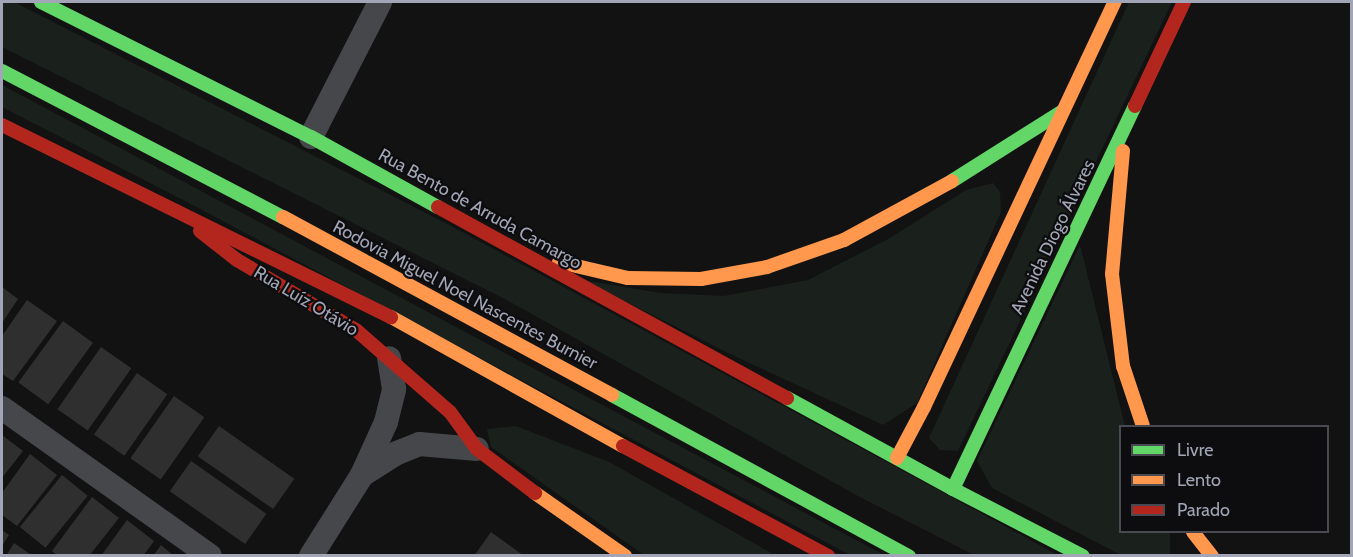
<!DOCTYPE html>
<meta charset="utf-8">
<style>
body{margin:0}
#map{position:relative;width:1353px;height:557px;overflow:hidden;background:#121212;font-family:Cabin,sans-serif}
div>[style]{position:absolute}
.green>*{inset:0;background:#1a211c}
.building>*{inset:0;background:#2f2f30;transform-origin:0 0}
.street>*{height:24px;margin:-12px;padding:0 12px;transform-origin:12px;border-radius:12px;background:#46474b}
.fast>*{height:14px;margin:-7px;padding:0 7px;transform-origin:7px;border-radius:7px;background:#63d668}
.slow>*{height:14px;margin:-7px;padding:0 7px;transform-origin:7px;border-radius:7px;background:#ff974d}
.jam>*{height:14px;margin:-7px;padding:0 7px;transform-origin:7px;border-radius:7px;background:#b3261e}
span{translate:-50% -50%;white-space:nowrap;text-align:center;line-height:1.15;-webkit-text-stroke:4.5px #0d0c0e;paint-order:stroke}
.street-label{font-size:18px;color:#a1a5b5}
.frame{position:absolute;inset:0;border:3px solid #a1a5b5;pointer-events:none}
.legend{position:absolute;left:1119px;top:425px;width:210px;height:108px;box-sizing:border-box;background:#0d0c0e;border:2px solid #484951;margin:0;padding:8px 10px;list-style:none;font-size:18px;color:#a1a5b5}
.legend li{display:flex;align-items:center;gap:12px;height:30px}
.legend b{width:30px;border:2px solid #484951}
</style>
<div id="map">
<div class="green">
<div style="clip-path:polygon(2px 2px,14px 2px,453px 227px,1058px 555px,974px 555px,858px 496px,505px 299px,2px 47px)"></div>
<div style="clip-path:polygon(1129px 2px,1172px 2px,958px 451px,940px 450px,929px 438px)"></div>
<div style="clip-path:polygon(2px 85px,884px 555px,850px 555px,189px 203px,2px 107px)"></div>
<div style="clip-path:polygon(993px 183px,1000px 192px,1001px 212px,917px 403px,883px 425px,728px 353px,583px 280px,660px 293px,724px 296px,808px 280px,890px 238px,966px 190px)"></div>
<div style="clip-path:polygon(1080px 245px,1125px 426px,1120px 426px,1120px 532px,1170px 532px,1170px 555px,1121px 555px,992px 488px,977px 461px)"></div>
<div style="clip-path:polygon(516px 426px,609px 462px,775px 555px,644px 555px,491px 447px,487px 429px)"></div>
</div>
<div class="building">
<div style="clip-path:polygon(2px 287px,18px 299px,2px 323px)"></div>
<div style="clip-path:polygon(27px 300px,57px 321px,13px 381px,2px 374px,2px 336px)"></div>
<div style="left:63px;top:321px;width:37px;height:76px;rotate:36deg"></div>
<div style="left:101px;top:347px;width:37px;height:76px;rotate:35deg"></div>
<div style="left:137px;top:373px;width:37px;height:75px;rotate:35deg"></div>
<div style="left:174px;top:396px;width:37px;height:76px;rotate:35deg"></div>
<div style="left:219px;top:426px;width:92px;height:37px;rotate:35deg"></div>
<div style="clip-path:polygon(2px 435px,23px 451px,2px 478px)"></div>
<div style="clip-path:polygon(30px 454px,57px 475px,17px 526px,2px 515px,2px 493px)"></div>
<div style="left:191px;top:461px;width:92px;height:37px;rotate:35deg"></div>
<div style="left:62px;top:475px;width:33px;height:67px;rotate:39deg"></div>
<div style="clip-path:polygon(92px 497px,119px 518px,89px 556px,58px 556px,52px 551px)"></div>
<div style="clip-path:polygon(127px 520px,154px 541px,143px 556px,101px 556px)"></div>
<div style="clip-path:polygon(2px 530px,9px 535px,2px 546px)"></div>
<div style="clip-path:polygon(491px 532px,524px 556px,474px 556px)"></div>
<div style="clip-path:polygon(14px 543px,33px 556px,6px 556px)"></div>
<div style="clip-path:polygon(161px 545px,174px 556px,153px 556px)"></div>
</div>
<div class="street">
<div style="left:311px;top:137px;width:152px;rotate:-62.9deg"></div>
<div style="left:2px;top:408px;width:255px;rotate:35.4deg"></div>
<div style="left:362px;top:475px;width:41px;rotate:-32.2deg"></div>
<div style="left:397px;top:453px;width:24px;rotate:-22deg"></div>
<div style="left:419px;top:444px;width:58px;rotate:4.9deg"></div>
<div style="left:311px;top:556px;width:96px;rotate:-57.8deg"></div>
<div style="left:362px;top:475px;width:58px;rotate:-65.6deg"></div>
<div style="left:386px;top:422px;width:34px;rotate:-76deg"></div>
<div style="left:394px;top:389px;width:31px;rotate:-99deg"></div>
</div>
<div class="fast">
<div style="left:41px;top:2px;width:302px;rotate:26.6deg"></div>
<div style="left:311px;top:137px;width:145px;rotate:28.9deg"></div>
<div style="left:2px;top:71px;width:317px;rotate:27.5deg"></div>
<div style="left:952px;top:181px;width:129px;rotate:-32.3deg"></div>
<div style="left:612px;top:395px;width:338px;rotate:28.5deg"></div>
<div style="left:787px;top:398px;width:189px;rotate:28.7deg"></div>
<div style="left:953px;top:489px;width:146px;rotate:27.3deg"></div>
<div style="left:953px;top:489px;width:424px;rotate:-64.6deg"></div>
</div>
<div class="slow">
<div style="left:1123px;top:151px;width:123px;rotate:95.1deg"></div>
<div style="left:1112px;top:274px;width:93px;rotate:83.2deg"></div>
<div style="left:1123px;top:366px;width:63px;rotate:71.6deg"></div>
<div style="left:283px;top:217px;width:374px;rotate:28.4deg"></div>
<div style="left:559px;top:262px;width:71px;rotate:13.1deg"></div>
<div style="left:628px;top:278px;width:73px;rotate:0.8deg"></div>
<div style="left:701px;top:279px;width:67px;rotate:-10.3deg"></div>
<div style="left:767px;top:267px;width:82px;rotate:-19.3deg"></div>
<div style="left:844px;top:240px;width:123px;rotate:-28.6deg"></div>
<div style="left:391px;top:317px;width:265px;rotate:29.1deg"></div>
<div style="left:897px;top:458px;width:58px;rotate:-62.1deg"></div>
<div style="left:924px;top:407px;width:448px;rotate:-64.8deg"></div>
<div style="left:535px;top:493px;width:110px;rotate:35deg"></div>
<div style="left:1193px;top:532px;width:31px;rotate:52deg"></div>
</div>
<div class="jam">
<div style="left:1135px;top:106px;width:115px;rotate:-64.8deg"></div>
<div style="left:2px;top:125px;width:434px;rotate:26.3deg"></div>
<div style="left:438px;top:207px;width:398px;rotate:28.7deg"></div>
<div style="left:200px;top:231px;width:47px;rotate:38.1deg"></div>
<div style="left:237px;top:260px;width:138px;rotate:30.5deg"></div>
<div style="left:356px;top:330px;width:125px;rotate:41.1deg"></div>
<div style="left:450px;top:412px;width:46px;rotate:53.9deg"></div>
<div style="left:477px;top:449px;width:73px;rotate:37.2deg"></div>
<div style="left:623px;top:446px;width:233px;rotate:28.2deg"></div>
</div>
<div class="street-label">
<span style="left:480px;top:209px;rotate:29deg">Rua Bento de Arruda Camargo</span>
<span style="left:1053px;top:237px;rotate:-64deg">Avenida Diogo Álvares</span>
<span style="left:465px;top:295px;rotate:28deg">Rodovia Miguel Noel Nascentes Burnier</span>
<span style="left:306px;top:301px;rotate:31deg">Rua Luíz Otávio</span>
</div>
<div class="frame"></div>
<ul class="legend">
<li><b style="height:8px;background:#63d668"></b>Livre</li>
<li><b style="height:8px;background:#ff974d"></b>Lento</li>
<li><b style="height:8px;background:#b3261e"></b>Parado</li>
</ul>
</div>
